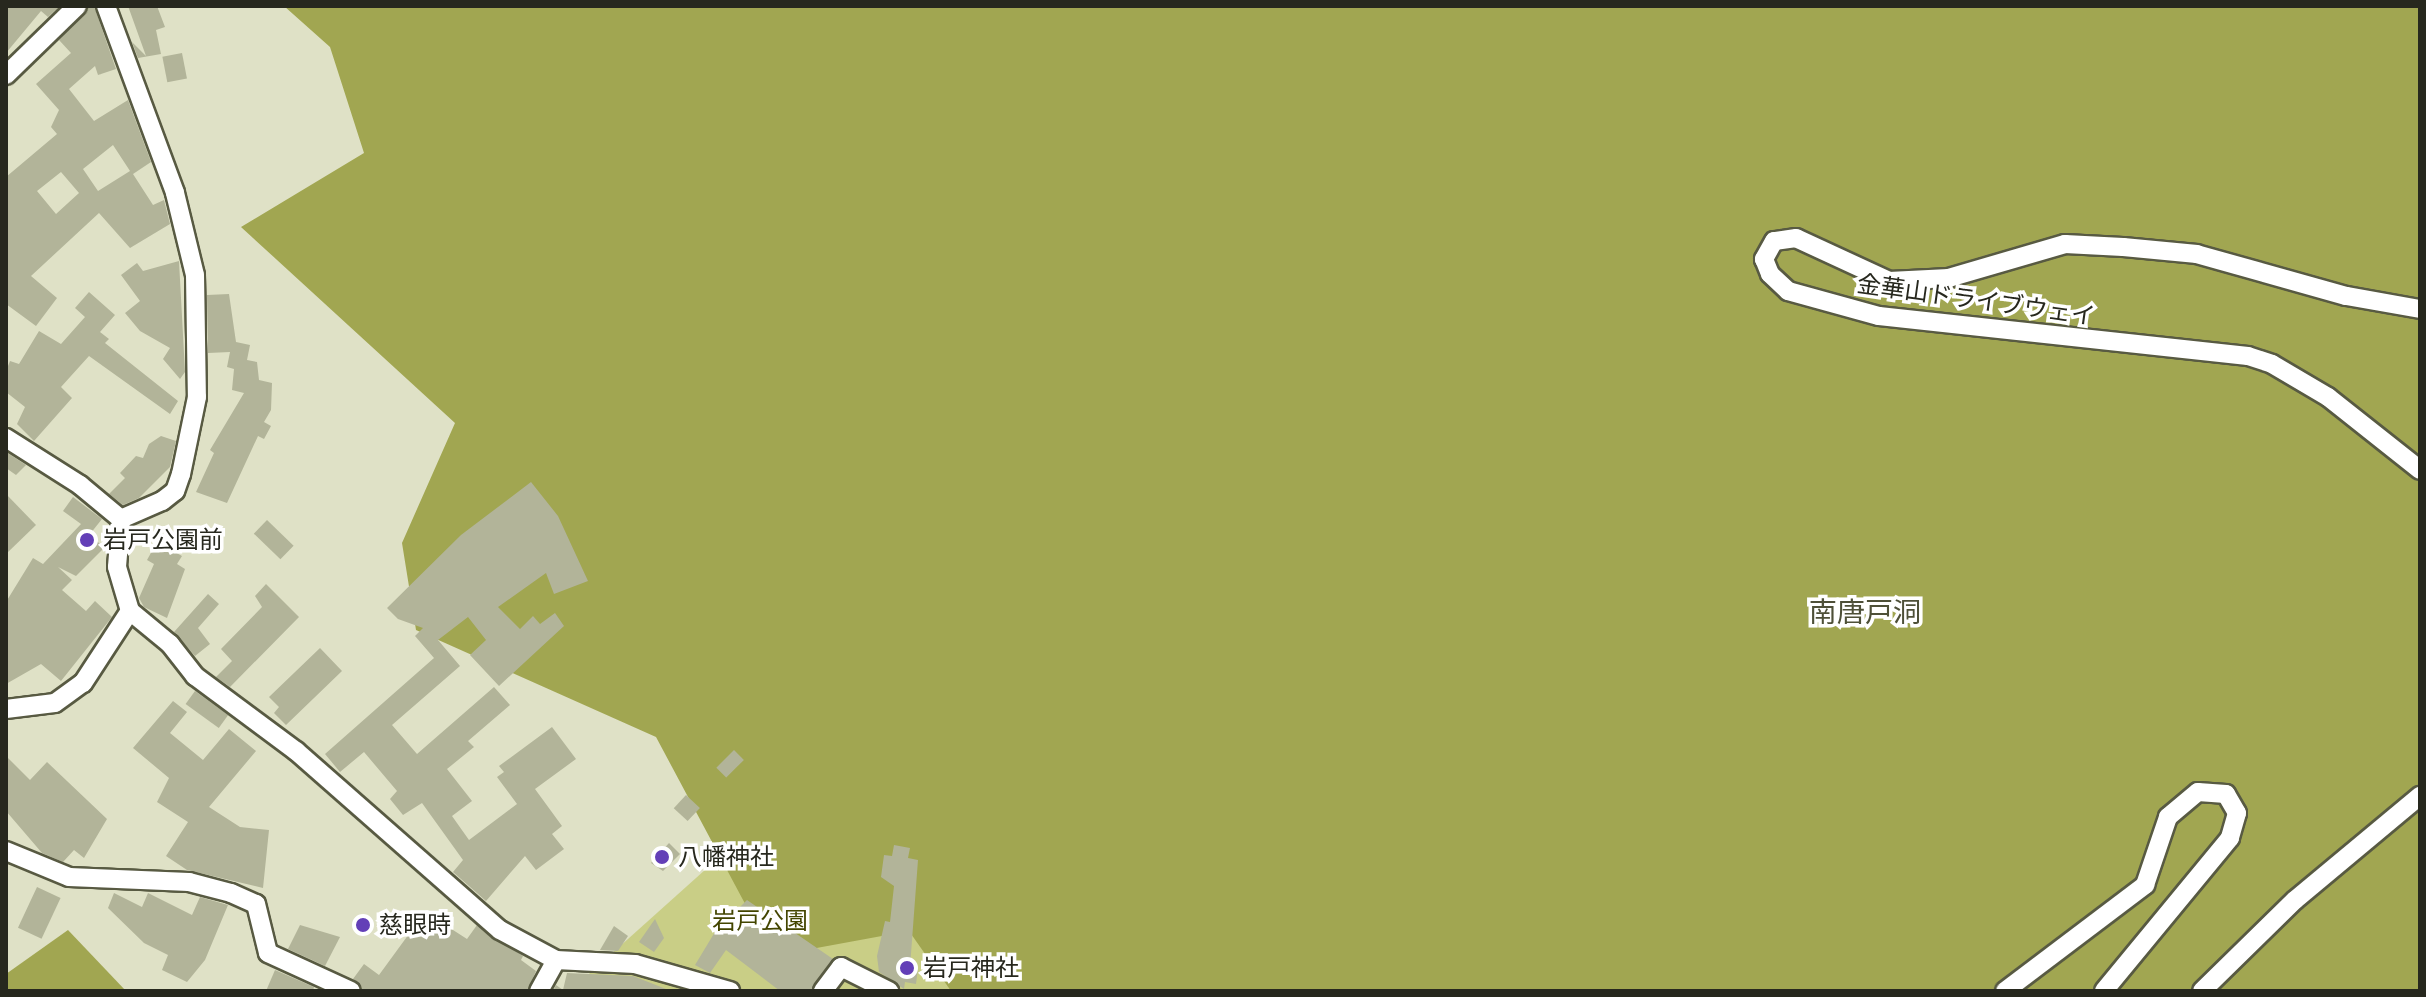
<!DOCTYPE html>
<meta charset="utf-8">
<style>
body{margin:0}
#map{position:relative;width:2426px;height:997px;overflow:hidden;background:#dfe1c6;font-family:"Asap Condensed","Noto Sans JP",sans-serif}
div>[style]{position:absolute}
.green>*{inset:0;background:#c9ce86}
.forest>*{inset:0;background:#a1a651}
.building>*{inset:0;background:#b2b499;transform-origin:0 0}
.roads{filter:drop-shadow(2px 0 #585a42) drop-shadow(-2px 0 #585a42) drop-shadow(0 2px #585a42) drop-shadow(0 -2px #585a42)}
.minor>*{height:18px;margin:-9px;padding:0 9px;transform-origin:9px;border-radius:9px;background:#fff}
.dots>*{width:22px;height:22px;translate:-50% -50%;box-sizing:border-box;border:4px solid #fff;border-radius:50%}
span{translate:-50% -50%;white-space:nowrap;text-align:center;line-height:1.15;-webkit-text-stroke:7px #fff;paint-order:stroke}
.street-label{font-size:24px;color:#27281e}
.poi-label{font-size:24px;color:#27281e}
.left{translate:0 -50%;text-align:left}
.park-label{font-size:24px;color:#434500}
.quarter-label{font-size:28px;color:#4e5038}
.frame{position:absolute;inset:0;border:8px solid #27281e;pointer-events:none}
</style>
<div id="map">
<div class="green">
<div style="clip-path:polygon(735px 843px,1065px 991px,570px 991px)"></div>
</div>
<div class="forest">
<div style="clip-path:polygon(284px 6px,2420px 6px,2420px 991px,951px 991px,909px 931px,773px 956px,656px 737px,416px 630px,402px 543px,455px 423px,241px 227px,364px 153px,330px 47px)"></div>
<div style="clip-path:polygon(68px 930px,126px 991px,6px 991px,6px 974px)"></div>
</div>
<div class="building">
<div style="clip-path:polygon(6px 6px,60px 6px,48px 17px,41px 11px,6px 53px)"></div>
<div style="clip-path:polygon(evenodd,89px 6px,94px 6px,116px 69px,98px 75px,95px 66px,69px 89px,94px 121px,128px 100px,151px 162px,133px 174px,153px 205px,164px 200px,170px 224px,130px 248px,99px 213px,31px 276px,57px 298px,36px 326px,6px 304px,6px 177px,57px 134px,51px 127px,59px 110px,36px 84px,71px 53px,59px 40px,89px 6px,113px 145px,130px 171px,98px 191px,83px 169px,113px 145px,89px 6px,61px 172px,79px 193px,56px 214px,37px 191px,61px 172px)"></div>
<div style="clip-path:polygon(128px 6px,157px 6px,165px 27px,156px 30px,161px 54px,138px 58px,132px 42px,146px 56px)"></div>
<div style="left:182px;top:53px;width:26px;height:20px;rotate:79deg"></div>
<div style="clip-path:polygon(179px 261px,185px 372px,180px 379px,163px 359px,170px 348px,140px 331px,125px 313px,140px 301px,121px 275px,137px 263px,143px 271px)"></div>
<div style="clip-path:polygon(89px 292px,115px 315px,100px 332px,109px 339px,105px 343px,178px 401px,170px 414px,89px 356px,61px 387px,72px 398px,34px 441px,17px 424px,25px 407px,6px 392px,6px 371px,10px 361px,19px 364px,39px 331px,61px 344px,85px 317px,75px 308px)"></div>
<div style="clip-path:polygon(229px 294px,236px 342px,250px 345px,247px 360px,257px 362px,259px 380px,272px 383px,271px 410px,264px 422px,271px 426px,264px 439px,258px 436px,227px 503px,196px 492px,214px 453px,210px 450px,244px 393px,232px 390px,234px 369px,227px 367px,230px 352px,208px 353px,207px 295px)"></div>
<div style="clip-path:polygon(161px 436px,176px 441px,170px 467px,139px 498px,123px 505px,109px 494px,125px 478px,120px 473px,136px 456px,143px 458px,149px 444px)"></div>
<div style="clip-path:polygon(6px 452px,26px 465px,16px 475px,6px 468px)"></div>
<div style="clip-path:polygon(531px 482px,558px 516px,588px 581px,554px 594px,546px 573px,498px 607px,520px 629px,533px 616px,540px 624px,555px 613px,564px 626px,499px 686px,470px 655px,486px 640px,468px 617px,438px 640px,460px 666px,392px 725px,417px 754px,494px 687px,510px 705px,468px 741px,474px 747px,447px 769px,472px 801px,452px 816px,469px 840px,517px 804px,497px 777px,504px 772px,499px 766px,552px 727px,576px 759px,535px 789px,562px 826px,552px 834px,564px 849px,536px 870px,525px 856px,486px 901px,453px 872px,463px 860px,422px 803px,403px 815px,390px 799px,397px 791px,364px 752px,340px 772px,325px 754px,434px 658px,415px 636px,423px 628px,398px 619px,387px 608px,461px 535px)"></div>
<div style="clip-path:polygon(6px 494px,36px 525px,6px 554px)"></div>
<div style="clip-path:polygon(73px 497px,102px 519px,90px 534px,104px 548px,76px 576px,58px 567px,72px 580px,62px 590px,86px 611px,95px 601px,112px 617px,61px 681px,41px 664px,6px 684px,6px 602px,33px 558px,43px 564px,81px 524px,63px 511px)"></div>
<div style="left:267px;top:520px;width:37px;height:19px;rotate:44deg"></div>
<div style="clip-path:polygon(157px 542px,182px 556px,177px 564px,185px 569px,167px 618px,144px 607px,139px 598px,154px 564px,147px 560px)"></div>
<div style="clip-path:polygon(266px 584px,299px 617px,230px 687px,216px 677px,232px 661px,221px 649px,262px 607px,255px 596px)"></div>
<div style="clip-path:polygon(208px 594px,219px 604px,198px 628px,210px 644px,195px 656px,174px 632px)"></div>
<div style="clip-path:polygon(320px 648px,342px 671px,286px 725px,274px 713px,279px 707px,269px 697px)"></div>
<div style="left:195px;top:691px;width:41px;height:16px;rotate:36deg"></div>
<div style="clip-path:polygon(173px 701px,187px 712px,170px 733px,203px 760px,229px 729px,256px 751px,209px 807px,240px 827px,269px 830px,263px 888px,187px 870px,166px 856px,188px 822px,157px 802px,169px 778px,133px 748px)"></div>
<div style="left:734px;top:750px;width:14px;height:25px;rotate:45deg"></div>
<div style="clip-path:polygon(6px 756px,30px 780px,47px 762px,107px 819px,84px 858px,74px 850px,63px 862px,42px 853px,6px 811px)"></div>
<div style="left:686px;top:795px;width:19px;height:18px;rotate:43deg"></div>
<div style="clip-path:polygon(669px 843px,680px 854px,663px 871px,651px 863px)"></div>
<div style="clip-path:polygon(894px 845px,910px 848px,908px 858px,918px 860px,910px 967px,918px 968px,916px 984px,905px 982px,904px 989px,879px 972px,877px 956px,885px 921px,890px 922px,894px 886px,881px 877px,884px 855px,892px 856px)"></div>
<div style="left:37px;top:887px;width:26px;height:45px;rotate:25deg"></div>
<div style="clip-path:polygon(114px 893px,142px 907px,148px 893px,192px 915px,200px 897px,228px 905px,205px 960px,187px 982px,162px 970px,168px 955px,144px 943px,108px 908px)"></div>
<div style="clip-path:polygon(747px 900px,833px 959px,811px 991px,780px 991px,726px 950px,710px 973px,695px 965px,724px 917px,728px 919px)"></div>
<div style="clip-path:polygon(425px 912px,467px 939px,477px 925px,523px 956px,521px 960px,536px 971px,527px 991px,363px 991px,353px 979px,364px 964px,379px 975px)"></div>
<div style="clip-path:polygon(655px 919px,664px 938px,654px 952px,639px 942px)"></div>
<div style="clip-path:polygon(300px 925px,340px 937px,325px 966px,288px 949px)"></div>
<div style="clip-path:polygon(614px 926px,628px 936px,618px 951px,600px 950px)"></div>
<div style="clip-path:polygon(275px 970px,314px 987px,313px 991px,266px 991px)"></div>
<div style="clip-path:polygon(567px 973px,633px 976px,671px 991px,553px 991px,556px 985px,563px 990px)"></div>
</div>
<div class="roads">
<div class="minor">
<div style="left:106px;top:6px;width:199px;rotate:69.7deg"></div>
<div style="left:175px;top:193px;width:84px;rotate:76.3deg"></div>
<div style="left:195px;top:275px;width:122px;rotate:89.1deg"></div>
<div style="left:197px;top:397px;width:79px;rotate:101.7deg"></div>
<div style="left:181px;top:474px;width:18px;rotate:109deg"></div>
<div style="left:175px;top:491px;width:16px;rotate:142deg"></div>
<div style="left:162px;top:501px;width:45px;rotate:156.3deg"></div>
<div style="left:6px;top:75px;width:99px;rotate:-44.2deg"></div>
<div style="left:2420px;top:309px;width:75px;rotate:-170deg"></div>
<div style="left:2346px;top:296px;width:155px;rotate:-164.3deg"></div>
<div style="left:2197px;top:254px;width:74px;rotate:-174.6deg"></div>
<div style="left:2123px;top:247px;width:58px;rotate:-177deg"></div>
<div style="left:2065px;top:244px;width:121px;rotate:163.7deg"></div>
<div style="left:1949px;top:278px;width:60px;rotate:177.1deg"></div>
<div style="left:1889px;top:281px;width:102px;rotate:-155.2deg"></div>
<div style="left:1796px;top:238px;width:22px;rotate:172deg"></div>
<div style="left:1774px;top:241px;width:21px;rotate:119deg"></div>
<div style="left:1764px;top:259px;width:16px;rotate:68deg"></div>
<div style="left:1770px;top:274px;width:25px;rotate:43deg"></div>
<div style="left:1788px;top:291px;width:94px;rotate:15.4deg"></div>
<div style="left:1879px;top:316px;width:371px;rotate:6.2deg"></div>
<div style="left:2248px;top:356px;width:25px;rotate:18deg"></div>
<div style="left:2272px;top:364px;width:65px;rotate:30.5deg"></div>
<div style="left:2328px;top:397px;width:117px;rotate:38.4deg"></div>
<div style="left:6px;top:438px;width:88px;rotate:32.4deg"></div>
<div style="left:80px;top:485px;width:53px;rotate:39.7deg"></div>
<div style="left:121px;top:519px;width:48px;rotate:94.8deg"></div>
<div style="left:117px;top:567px;width:46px;rotate:73.5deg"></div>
<div style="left:130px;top:611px;width:52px;rotate:39.5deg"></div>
<div style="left:170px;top:644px;width:41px;rotate:52deg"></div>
<div style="left:195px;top:676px;width:126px;rotate:36.6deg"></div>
<div style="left:296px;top:751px;width:271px;rotate:41.3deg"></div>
<div style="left:500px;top:930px;width:64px;rotate:28.2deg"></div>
<div style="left:556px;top:960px;width:79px;rotate:2.9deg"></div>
<div style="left:635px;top:964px;width:99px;rotate:15.9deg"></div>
<div style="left:6px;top:709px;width:49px;rotate:-7deg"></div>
<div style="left:55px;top:703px;width:34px;rotate:-36deg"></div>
<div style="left:83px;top:683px;width:86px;rotate:-56.9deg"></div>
<div style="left:6px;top:851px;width:68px;rotate:22.4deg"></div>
<div style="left:69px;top:877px;width:120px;rotate:2.4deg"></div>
<div style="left:189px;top:882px;width:43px;rotate:14.7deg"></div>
<div style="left:231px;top:893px;width:27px;rotate:24deg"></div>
<div style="left:256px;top:904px;width:50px;rotate:76.2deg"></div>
<div style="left:268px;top:953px;width:91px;rotate:24.6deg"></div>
<div style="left:539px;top:991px;width:35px;rotate:-61deg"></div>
<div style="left:823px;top:991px;width:30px;rotate:-53deg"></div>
<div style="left:841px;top:967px;width:54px;rotate:26.6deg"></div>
<div style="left:2005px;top:991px;width:176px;rotate:-37.1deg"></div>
<div style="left:2145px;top:885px;width:72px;rotate:-71.3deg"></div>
<div style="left:2168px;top:817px;width:39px;rotate:-40deg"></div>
<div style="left:2198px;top:792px;width:28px;rotate:4deg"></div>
<div style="left:2226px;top:794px;width:22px;rotate:60deg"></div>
<div style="left:2237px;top:813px;width:26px;rotate:106deg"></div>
<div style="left:2230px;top:838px;width:198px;rotate:129.5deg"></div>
<div style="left:2202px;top:991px;width:130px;rotate:-44.4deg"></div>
<div style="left:2295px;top:900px;width:163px;rotate:-39.8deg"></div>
</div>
</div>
<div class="dots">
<div style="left:87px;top:540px;background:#633fb7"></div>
<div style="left:662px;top:857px;background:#633fb7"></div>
<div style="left:363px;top:925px;background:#633fb7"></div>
<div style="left:907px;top:968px;background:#633fb7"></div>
</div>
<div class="street-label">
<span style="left:1976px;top:300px;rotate:8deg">金華山ドライブウェイ</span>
</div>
<div class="poi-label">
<span class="left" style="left:103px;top:540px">岩戸公園前</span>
<span class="left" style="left:678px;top:857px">八幡神社</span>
<span class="left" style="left:379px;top:925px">慈眼時</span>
<span class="left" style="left:923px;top:968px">岩戸神社</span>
</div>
<div class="park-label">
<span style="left:760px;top:921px">岩戸公園</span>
</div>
<div class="quarter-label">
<span style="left:1865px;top:612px">南唐戸洞</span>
</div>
<div class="frame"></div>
</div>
